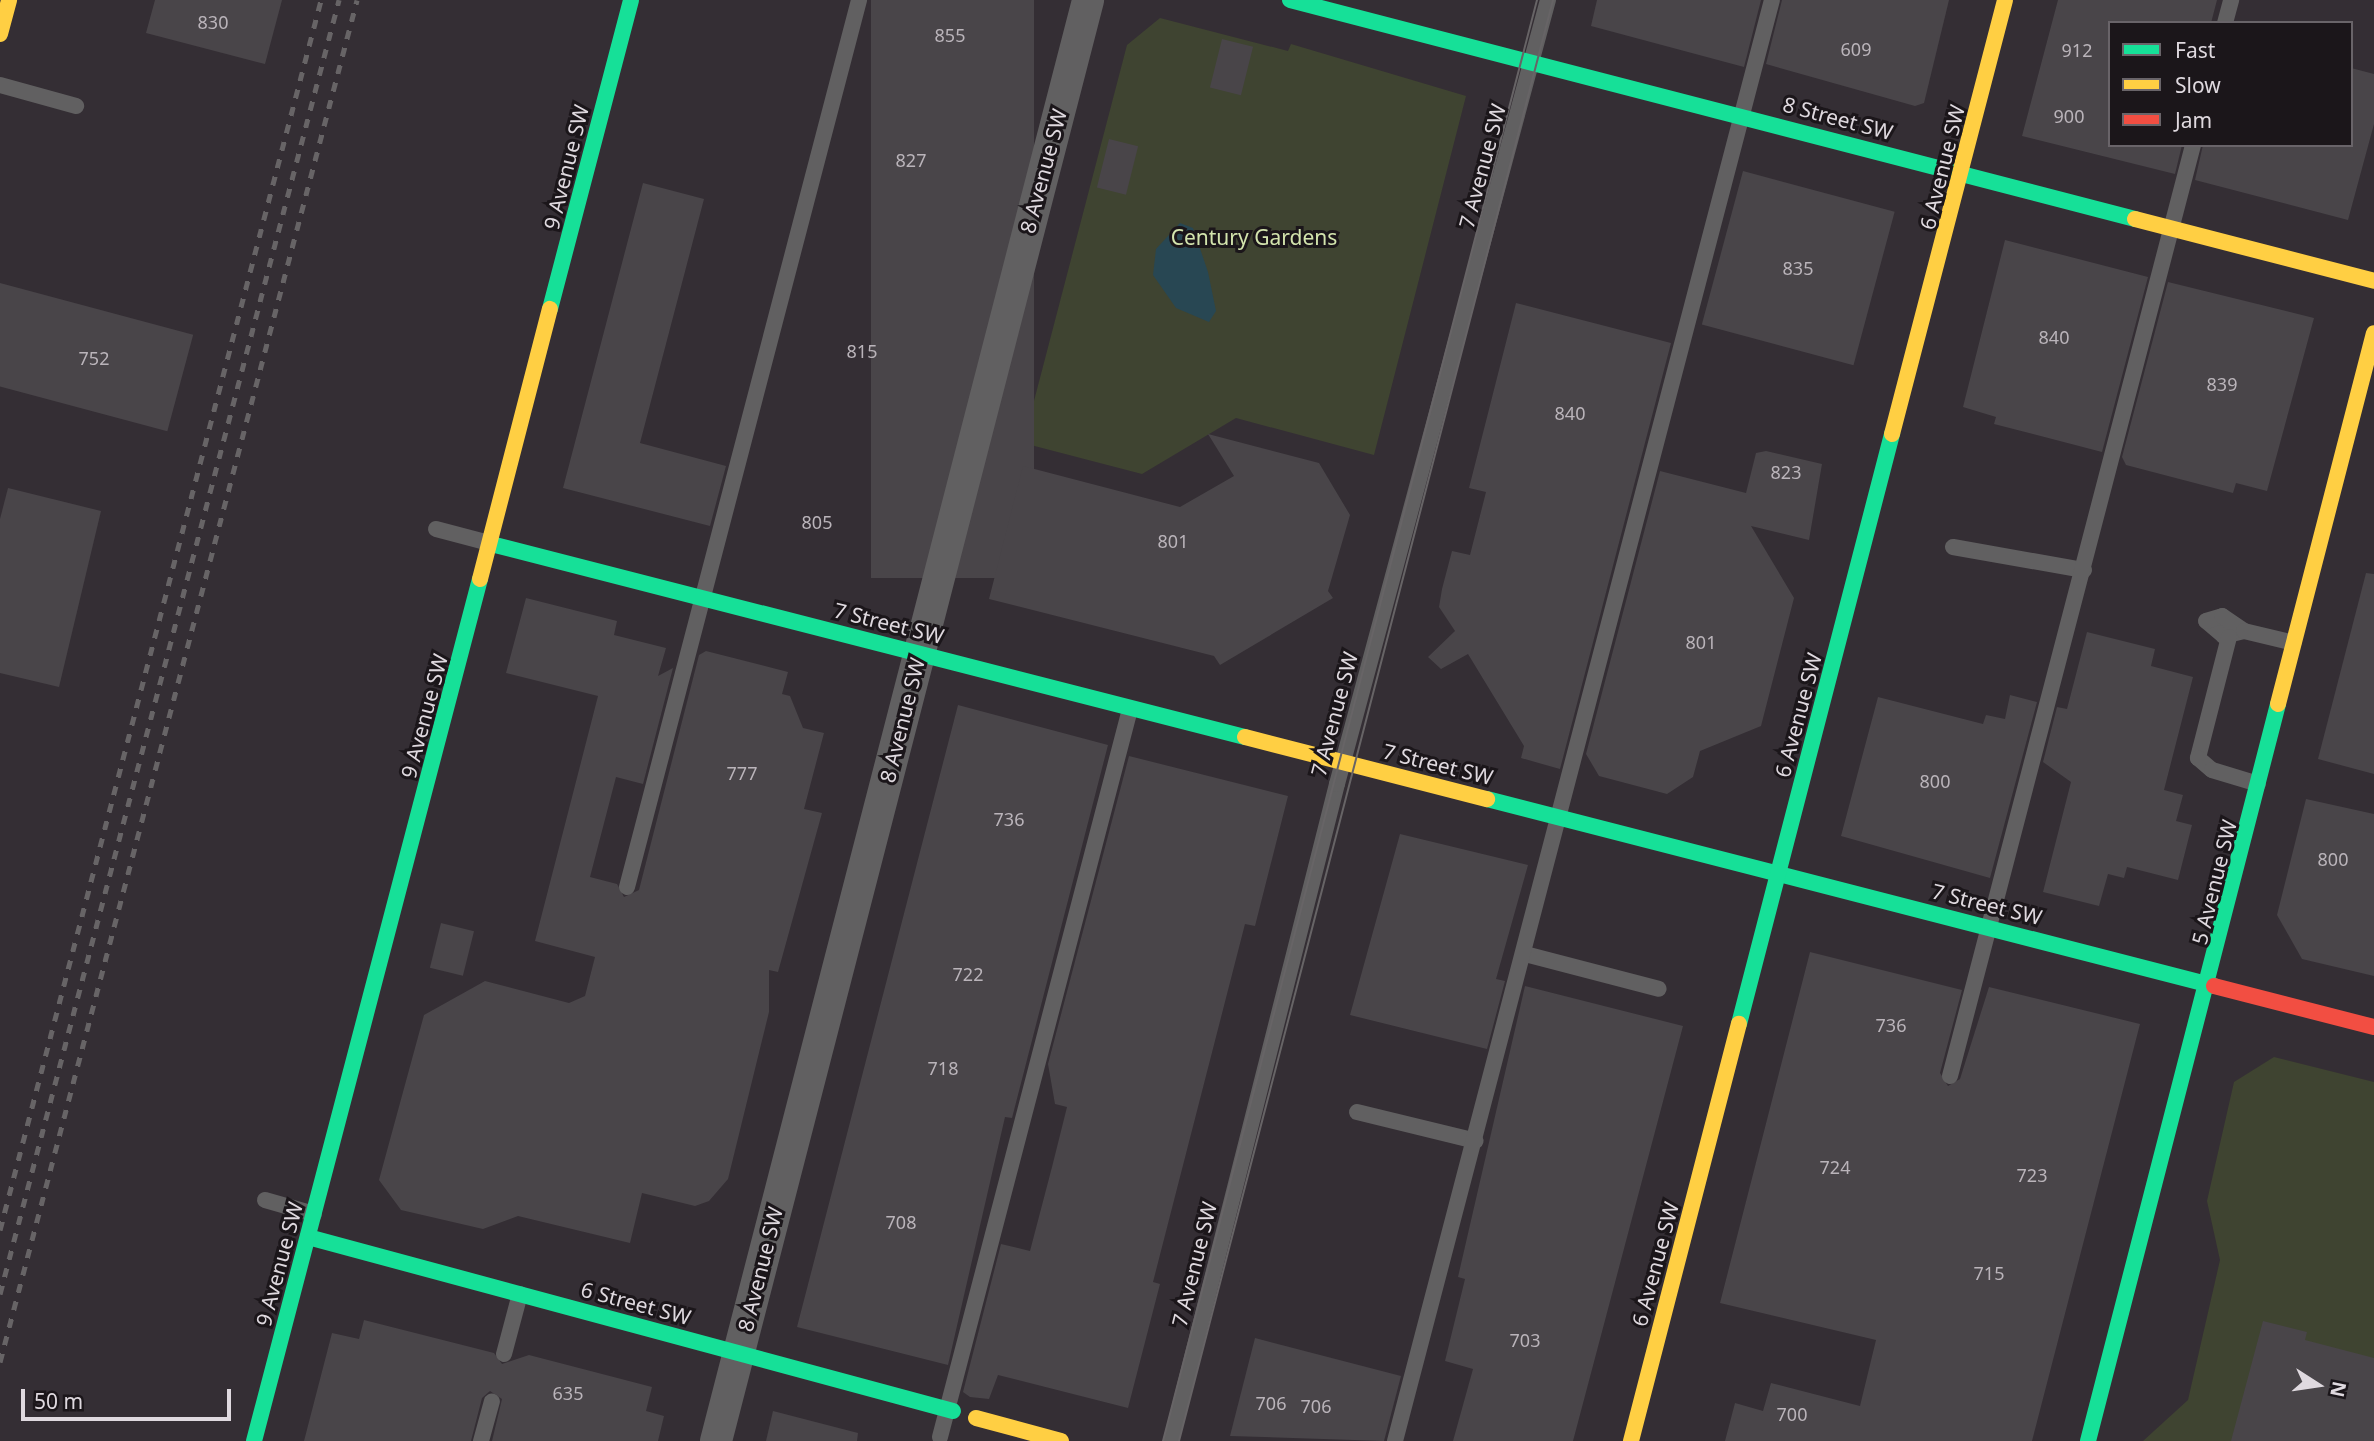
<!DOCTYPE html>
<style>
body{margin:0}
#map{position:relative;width:2374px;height:1441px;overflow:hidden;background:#342e34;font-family:"Noto Sans",sans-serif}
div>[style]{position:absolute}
.green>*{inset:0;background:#3f4431}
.water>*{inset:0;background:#284753}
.building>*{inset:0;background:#494549;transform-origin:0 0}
.lane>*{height:16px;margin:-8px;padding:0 8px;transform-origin:8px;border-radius:8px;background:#616061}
.street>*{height:32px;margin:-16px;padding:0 16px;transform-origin:16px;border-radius:16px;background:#616061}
.fast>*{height:16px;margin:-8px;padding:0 8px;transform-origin:8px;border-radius:8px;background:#16e098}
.slow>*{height:16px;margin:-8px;padding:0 8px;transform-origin:8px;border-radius:8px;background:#ffcf43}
.jam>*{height:16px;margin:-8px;padding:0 8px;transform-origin:8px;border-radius:8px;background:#f24e42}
.tram>*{height:2px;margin:-1px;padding:0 1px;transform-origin:1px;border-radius:1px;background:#676466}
.rail>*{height:5px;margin-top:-2.5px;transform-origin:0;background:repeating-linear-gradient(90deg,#676466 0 9px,transparent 0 18px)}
span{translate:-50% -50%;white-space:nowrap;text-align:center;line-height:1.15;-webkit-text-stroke:6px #1b161a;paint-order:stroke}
.number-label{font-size:18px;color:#bab4ba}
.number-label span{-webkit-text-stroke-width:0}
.street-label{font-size:21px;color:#dfd9df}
.park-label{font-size:21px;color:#d3e4ad}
.legend{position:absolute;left:2108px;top:21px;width:245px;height:126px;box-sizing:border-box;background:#1b161a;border:2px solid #696469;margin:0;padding:9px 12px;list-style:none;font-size:21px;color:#dfd9df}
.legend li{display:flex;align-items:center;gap:14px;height:35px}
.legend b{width:35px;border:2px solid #696469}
.north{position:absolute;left:2283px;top:1350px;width:70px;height:70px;-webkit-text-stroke:5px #1b161a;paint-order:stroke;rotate:102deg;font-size:19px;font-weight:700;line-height:28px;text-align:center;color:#dfd9df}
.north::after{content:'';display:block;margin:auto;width:24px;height:32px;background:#dfd9df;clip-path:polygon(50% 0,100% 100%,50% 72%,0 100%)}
.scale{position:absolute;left:21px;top:1389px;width:210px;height:32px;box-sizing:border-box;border:4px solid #dfd9df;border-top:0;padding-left:9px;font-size:21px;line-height:24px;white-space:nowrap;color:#dfd9df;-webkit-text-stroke:5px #1b161a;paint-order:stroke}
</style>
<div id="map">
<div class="green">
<div style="clip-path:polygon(1160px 18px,1288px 51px,1291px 44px,1466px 96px,1374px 455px,1236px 418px,1142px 474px,1023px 443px,1127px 45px)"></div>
<div style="clip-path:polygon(2274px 1057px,2374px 1082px,2374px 1441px,2143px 1441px,2188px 1400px,2220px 1260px,2207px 1201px,2234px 1082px)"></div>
</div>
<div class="water">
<div style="clip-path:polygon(1180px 223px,1193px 228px,1208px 272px,1216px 311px,1209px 322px,1176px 308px,1153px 275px,1156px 249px)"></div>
</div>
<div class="building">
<div style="clip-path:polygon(155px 0,282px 0,265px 64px,146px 33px)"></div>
<div style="left:871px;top:0;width:163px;height:578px"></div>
<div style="clip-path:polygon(1597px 0,1761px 0,1744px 67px,1591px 26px)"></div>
<div style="clip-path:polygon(1782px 0,1949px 0,1924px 103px,1915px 106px,1766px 64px)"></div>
<div style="clip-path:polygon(2058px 0,2217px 0,2211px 23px,2110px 23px,2110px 145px,2182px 145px,2175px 174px,2022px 136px)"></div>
<div style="left:1222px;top:39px;width:32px;height:50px;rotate:14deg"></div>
<div style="clip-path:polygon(2351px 68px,2374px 74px,2374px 124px,2348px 220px,2195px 180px,2203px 145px,2351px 145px)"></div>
<div style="left:1109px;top:139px;width:30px;height:50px;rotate:14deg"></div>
<div style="left:1743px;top:171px;width:157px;height:159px;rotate:15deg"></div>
<div style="clip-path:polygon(643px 183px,704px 199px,640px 443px,726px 466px,710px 526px,563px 488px)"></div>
<div style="clip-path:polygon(2005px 240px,2148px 277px,2102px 452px,1994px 424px,1996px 417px,1963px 407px)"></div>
<div style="clip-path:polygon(2168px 282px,2314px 318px,2267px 491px,2236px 483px,2233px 493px,2126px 465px,2122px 457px)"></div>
<div style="left:0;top:283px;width:200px;height:100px;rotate:15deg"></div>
<div style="clip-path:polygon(1516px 303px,1671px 343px,1560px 769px,1521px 758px,1524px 746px,1468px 654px,1441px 669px,1428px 657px,1455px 631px,1439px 607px,1442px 589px,1452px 551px,1470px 555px,1486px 492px,1469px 488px)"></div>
<div style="clip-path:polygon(1208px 434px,1319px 463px,1350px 515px,1328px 591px,1333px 598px,1220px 665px,1214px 656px,989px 599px,1023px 466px,1180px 507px,1234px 476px)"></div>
<div style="clip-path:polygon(1766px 451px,1822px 464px,1809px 540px,1751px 526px,1794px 598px,1761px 726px,1700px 751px,1693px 777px,1667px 794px,1599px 776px,1586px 754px,1660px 471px,1746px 493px,1756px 453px)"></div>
<div style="clip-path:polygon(8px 488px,101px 511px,59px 687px,0 673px,0 519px)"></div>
<div style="clip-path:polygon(2366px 573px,2374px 574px,2374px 774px,2318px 759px)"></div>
<div style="clip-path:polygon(526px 598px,617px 621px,614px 635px,666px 648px,658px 676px,673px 668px,643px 784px,616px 777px,590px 877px,617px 884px,624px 897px,639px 890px,699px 655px,706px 651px,788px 672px,782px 694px,790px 696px,803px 728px,824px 733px,804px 809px,822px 813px,778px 972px,769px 970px,769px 1012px,728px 1179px,709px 1201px,695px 1206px,642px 1193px,630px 1243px,518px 1216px,483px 1229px,401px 1210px,379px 1180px,424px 1015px,485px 981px,569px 1003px,585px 996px,595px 957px,535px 941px,598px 696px,506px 673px)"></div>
<div style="clip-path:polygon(2087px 632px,2155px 649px,2151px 666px,2193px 677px,2164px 790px,2183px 795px,2176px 821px,2192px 825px,2178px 880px,2127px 867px,2124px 878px,2108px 874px,2099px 906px,2043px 892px,2071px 782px,2043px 762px,2057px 707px,2067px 709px)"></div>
<div style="clip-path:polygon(2010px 695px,2037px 702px,1990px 878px,1841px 836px,1878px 697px,1983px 724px,1986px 715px,2005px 719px)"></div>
<div style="clip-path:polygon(958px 705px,1108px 745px,1012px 1118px,1005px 1117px,948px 1365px,797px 1327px)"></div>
<div style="clip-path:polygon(1129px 756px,1288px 796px,1255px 926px,1245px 924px,1153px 1282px,1160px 1284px,1128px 1408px,998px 1375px,989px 1399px,970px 1397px,963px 1392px,1001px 1244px,1030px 1251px,1052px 1167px,1067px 1107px,1055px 1104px,1048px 1064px)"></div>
<div style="clip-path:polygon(2306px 799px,2374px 814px,2374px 976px,2302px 959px,2277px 915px)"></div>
<div style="clip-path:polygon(1400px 834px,1528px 865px,1496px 979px,1505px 981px,1487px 1049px,1350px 1015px)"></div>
<div style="left:441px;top:923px;width:34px;height:46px;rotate:14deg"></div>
<div style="clip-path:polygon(1810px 952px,1962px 990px,1940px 1073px,1948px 1086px,1960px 1079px,1989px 987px,2140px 1024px,2032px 1441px,1725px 1441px,1735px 1403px,1763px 1411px,1771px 1383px,1860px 1406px,1876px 1340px,1720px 1303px)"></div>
<div style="clip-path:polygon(1525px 986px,1683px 1026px,1573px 1441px,1453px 1441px,1473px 1369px,1445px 1361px,1465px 1279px,1458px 1277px)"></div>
<div style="clip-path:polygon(364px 1320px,494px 1353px,502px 1364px,529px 1355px,652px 1387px,646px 1411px,664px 1416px,658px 1441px,492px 1441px,502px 1399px,490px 1391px,482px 1398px,471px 1441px,304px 1441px,332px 1333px,359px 1339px)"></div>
<div style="clip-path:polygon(2263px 1321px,2307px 1332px,2305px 1340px,2374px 1358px,2374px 1441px,2231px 1441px)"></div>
<div style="clip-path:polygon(1255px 1338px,1401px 1376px,1384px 1441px,1230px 1436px)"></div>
<div style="clip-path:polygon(773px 1411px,858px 1433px,857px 1441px,766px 1441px)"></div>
</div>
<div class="lane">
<div style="left:2225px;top:23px;width:24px;rotate:-75deg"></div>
<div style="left:0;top:85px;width:79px;rotate:15.4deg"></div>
<div style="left:436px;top:529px;width:55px;rotate:14.8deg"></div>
<div style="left:1953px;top:547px;width:133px;rotate:10deg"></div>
<div style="left:2244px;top:631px;width:21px;rotate:166deg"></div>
<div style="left:2224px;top:636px;width:23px;rotate:-140deg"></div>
<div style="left:2206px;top:621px;width:17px;rotate:-17deg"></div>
<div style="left:2222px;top:616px;width:27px;rotate:34deg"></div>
<div style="left:2244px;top:631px;width:51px;rotate:13.5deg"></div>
<div style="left:2229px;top:637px;width:125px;rotate:104.4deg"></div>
<div style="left:2198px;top:758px;width:18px;rotate:41deg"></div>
<div style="left:2212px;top:770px;width:48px;rotate:16.9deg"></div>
<div style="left:627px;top:887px;width:917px;rotate:-75.34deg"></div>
<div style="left:1525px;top:954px;width:138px;rotate:14.6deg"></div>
<div style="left:1950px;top:1076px;width:962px;rotate:-75.37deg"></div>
<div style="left:1357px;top:1112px;width:122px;rotate:13.7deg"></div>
<div style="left:265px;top:1200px;width:51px;rotate:15.9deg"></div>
<div style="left:504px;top:1354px;width:62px;rotate:-75.1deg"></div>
<div style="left:940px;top:1437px;width:752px;rotate:-75.37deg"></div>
<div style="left:481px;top:1441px;width:41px;rotate:-74.6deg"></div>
<div style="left:1171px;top:1441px;width:678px;rotate:-75.82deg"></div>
<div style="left:1337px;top:784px;width:812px;rotate:-74.94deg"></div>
<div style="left:1395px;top:1441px;width:1489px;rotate:-75.34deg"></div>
</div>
<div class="street">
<div style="left:716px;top:1441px;width:1488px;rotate:-75.52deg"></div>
</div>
<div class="fast">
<div style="left:1290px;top:0;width:873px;rotate:14.53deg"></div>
<div style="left:550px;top:309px;width:319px;rotate:-75.3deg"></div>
<div style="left:491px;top:544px;width:778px;rotate:14.36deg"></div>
<div style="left:1487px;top:799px;width:751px;rotate:14.42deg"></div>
<div style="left:1739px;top:1024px;width:610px;rotate:-75.46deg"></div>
<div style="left:308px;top:1237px;width:668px;rotate:15.1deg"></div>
<div style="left:254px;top:1441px;width:891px;rotate:-75.31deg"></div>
<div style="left:2088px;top:1441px;width:761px;rotate:-75.54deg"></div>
</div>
<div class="slow">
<div style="left:0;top:34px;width:35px;rotate:-75deg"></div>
<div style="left:2135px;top:219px;width:247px;rotate:14.5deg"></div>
<div style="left:1892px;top:434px;width:448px;rotate:-75.4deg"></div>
<div style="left:480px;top:579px;width:279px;rotate:-75.5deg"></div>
<div style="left:2278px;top:704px;width:383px;rotate:-75.5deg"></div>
<div style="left:1245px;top:737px;width:250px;rotate:14.4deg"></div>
<div style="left:976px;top:1418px;width:88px;rotate:15.1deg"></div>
<div style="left:1631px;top:1441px;width:431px;rotate:-75.5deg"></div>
</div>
<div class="jam">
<div style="left:2214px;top:986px;width:165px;rotate:14.4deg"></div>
</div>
<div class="tram">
<div style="left:1163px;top:1441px;width:1489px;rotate:-75.45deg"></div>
<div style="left:1179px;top:1441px;width:1489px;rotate:-75.45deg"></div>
</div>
<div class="rail">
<div style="left:0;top:1230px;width:1271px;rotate:-75.37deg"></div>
<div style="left:0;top:1294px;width:1338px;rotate:-75.32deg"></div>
<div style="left:0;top:1362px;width:1408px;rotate:-75.31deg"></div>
</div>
<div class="number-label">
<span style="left:213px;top:22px">830</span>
<span style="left:950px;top:35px">855</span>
<span style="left:1856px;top:49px">609</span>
<span style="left:2077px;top:50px">912</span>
<span style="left:2069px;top:116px">900</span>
<span style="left:911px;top:160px">827</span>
<span style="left:1798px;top:268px">835</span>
<span style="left:2054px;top:337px">840</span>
<span style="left:862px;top:351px">815</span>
<span style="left:94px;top:358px">752</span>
<span style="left:2222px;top:384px">839</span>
<span style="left:1570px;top:413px">840</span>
<span style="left:1786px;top:472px">823</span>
<span style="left:817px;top:522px">805</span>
<span style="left:1173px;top:541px">801</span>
<span style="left:1701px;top:642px">801</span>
<span style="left:742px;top:773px">777</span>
<span style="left:1935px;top:781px">800</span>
<span style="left:1009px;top:819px">736</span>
<span style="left:2333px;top:859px">800</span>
<span style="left:968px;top:974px">722</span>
<span style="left:1891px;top:1025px">736</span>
<span style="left:943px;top:1068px">718</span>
<span style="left:1835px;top:1167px">724</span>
<span style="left:2032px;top:1175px">723</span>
<span style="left:901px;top:1222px">708</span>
<span style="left:1989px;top:1273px">715</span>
<span style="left:1525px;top:1340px">703</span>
<span style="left:568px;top:1393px">635</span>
<span style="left:1271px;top:1403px">706</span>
<span style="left:1316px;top:1406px">706</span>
<span style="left:1792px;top:1414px">700</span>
</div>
<div class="street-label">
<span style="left:1838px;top:118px;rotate:15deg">8 Street SW</span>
<span style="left:1482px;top:166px;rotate:-75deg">7 Avenue SW</span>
<span style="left:566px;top:167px;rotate:-76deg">9 Avenue SW</span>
<span style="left:1942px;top:167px;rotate:-76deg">6 Avenue SW</span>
<span style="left:1043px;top:171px;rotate:-75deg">8 Avenue SW</span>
<span style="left:889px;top:623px;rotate:14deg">7 Street SW</span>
<span style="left:1334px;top:714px;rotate:-75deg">7 Avenue SW</span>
<span style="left:1798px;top:715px;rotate:-75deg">6 Avenue SW</span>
<span style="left:424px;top:716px;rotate:-75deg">9 Avenue SW</span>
<span style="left:902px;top:720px;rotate:-76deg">8 Avenue SW</span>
<span style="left:1438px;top:764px;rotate:14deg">7 Street SW</span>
<span style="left:2214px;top:882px;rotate:-76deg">5 Avenue SW</span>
<span style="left:1987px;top:904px;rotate:14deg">7 Street SW</span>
<span style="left:279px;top:1264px;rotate:-75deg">9 Avenue SW</span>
<span style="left:1194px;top:1264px;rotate:-76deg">7 Avenue SW</span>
<span style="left:1655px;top:1264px;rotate:-75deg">6 Avenue SW</span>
<span style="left:760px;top:1269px;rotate:-76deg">8 Avenue SW</span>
<span style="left:636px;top:1303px;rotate:15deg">6 Street SW</span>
</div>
<div class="park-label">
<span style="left:1254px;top:237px">Century Gardens</span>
</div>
<ul class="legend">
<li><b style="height:9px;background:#16e098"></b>Fast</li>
<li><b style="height:9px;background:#ffcf43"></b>Slow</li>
<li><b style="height:9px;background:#f24e42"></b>Jam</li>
</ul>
<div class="north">N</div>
<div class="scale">50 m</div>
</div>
